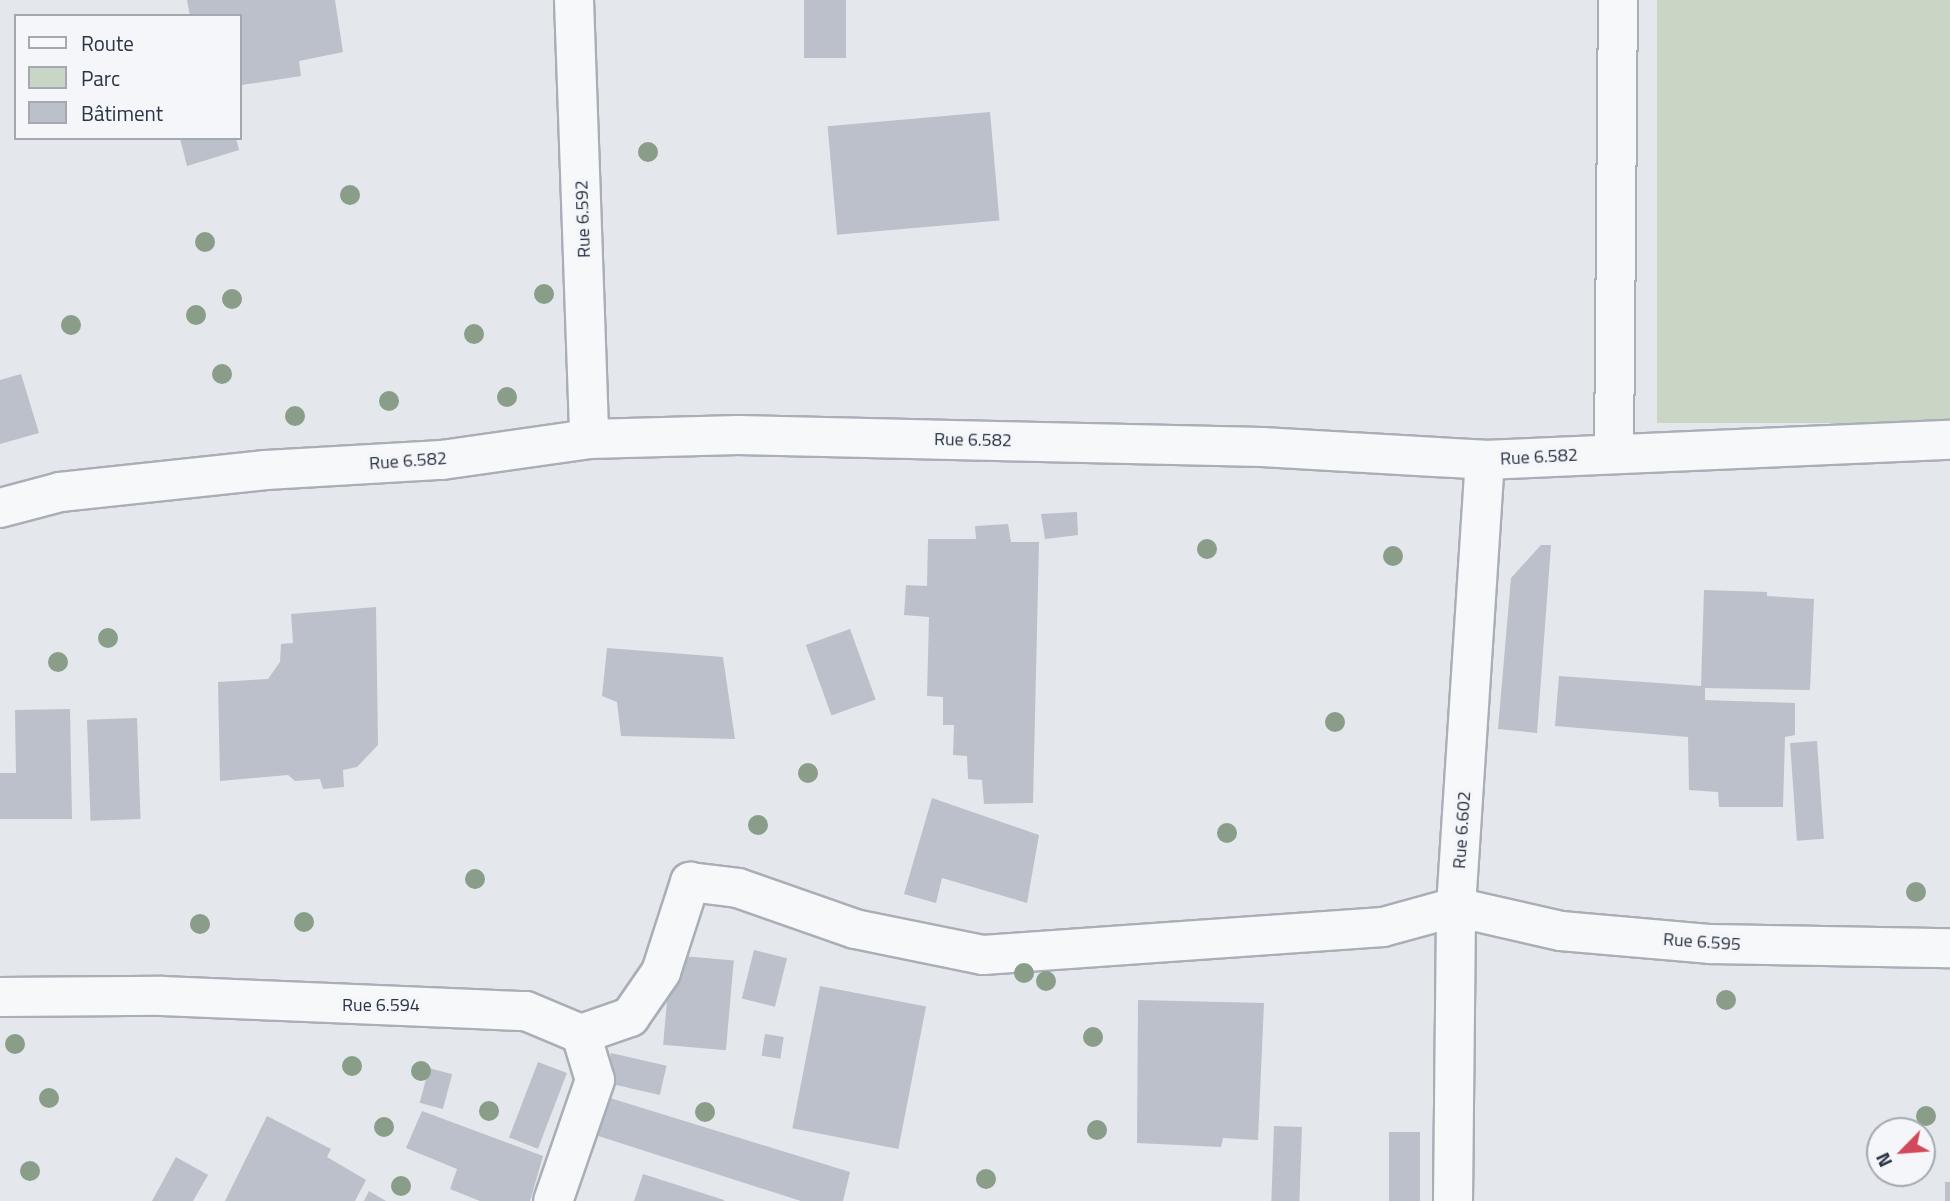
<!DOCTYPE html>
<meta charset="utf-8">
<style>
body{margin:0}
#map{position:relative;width:1950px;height:1201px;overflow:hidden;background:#e4e7ec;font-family:"Titillium Web",sans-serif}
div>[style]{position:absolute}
.green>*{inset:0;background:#c9d6c5;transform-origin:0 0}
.building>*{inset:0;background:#bbc0ca;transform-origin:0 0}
.roads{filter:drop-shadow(2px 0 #a9aeb7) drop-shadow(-2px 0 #a9aeb7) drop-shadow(0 2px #a9aeb7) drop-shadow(0 -2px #a9aeb7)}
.minor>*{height:38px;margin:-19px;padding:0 19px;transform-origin:19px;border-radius:19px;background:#f7f8fa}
.trees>*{width:20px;height:20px;margin:-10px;border-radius:50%;background:#899d89}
span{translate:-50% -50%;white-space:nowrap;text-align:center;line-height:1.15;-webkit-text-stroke:7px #f4f6f9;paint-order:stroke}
.street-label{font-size:18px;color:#2b3445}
.legend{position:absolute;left:14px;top:14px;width:228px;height:126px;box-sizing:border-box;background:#f4f6f9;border:2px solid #a4a8b1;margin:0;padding:9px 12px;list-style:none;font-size:21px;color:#2b3445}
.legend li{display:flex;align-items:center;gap:14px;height:35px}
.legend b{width:35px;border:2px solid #a4a8b1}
.north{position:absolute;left:1866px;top:1117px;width:70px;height:70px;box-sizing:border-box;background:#f4f6f9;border:2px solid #a4a8b1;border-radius:50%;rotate:245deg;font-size:19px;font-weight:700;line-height:28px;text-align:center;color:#2b3445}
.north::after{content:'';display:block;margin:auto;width:24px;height:32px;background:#d1495b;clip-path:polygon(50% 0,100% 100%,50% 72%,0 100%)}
</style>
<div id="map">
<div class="green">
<div style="left:1657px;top:0;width:293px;height:423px"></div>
</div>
<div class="building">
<div style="clip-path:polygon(187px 0,335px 0,343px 52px,299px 61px,301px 76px,242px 85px,240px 16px,190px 16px)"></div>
<div style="left:804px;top:0;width:42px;height:58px"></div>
<div style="left:990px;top:112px;width:109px;height:163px;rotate:85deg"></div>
<div style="clip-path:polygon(180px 138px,236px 138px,239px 150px,187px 166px)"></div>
<div style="clip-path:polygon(21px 374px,39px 433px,0 444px,0 380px)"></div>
<div style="clip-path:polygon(1077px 512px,1078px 535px,1045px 539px,1041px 514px)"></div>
<div style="clip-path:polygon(1008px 524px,1011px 542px,1039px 542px,1033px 803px,984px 804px,982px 780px,968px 779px,967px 756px,953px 755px,954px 725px,943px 725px,943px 697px,927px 696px,929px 617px,904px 615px,906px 585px,927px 586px,928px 539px,976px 539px,975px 526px)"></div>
<div style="clip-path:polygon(1541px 545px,1551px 545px,1537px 733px,1498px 729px,1511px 578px)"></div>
<div style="clip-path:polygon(1704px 590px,1767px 592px,1767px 596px,1814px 599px,1810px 690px,1705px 688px,1705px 700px,1795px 703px,1795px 735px,1785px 737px,1783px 807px,1719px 807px,1718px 792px,1689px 790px,1688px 737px,1555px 726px,1559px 676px,1701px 686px)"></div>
<div style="clip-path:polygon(376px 607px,378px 745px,357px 767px,343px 770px,344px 787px,323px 789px,320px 779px,295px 781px,288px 775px,220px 781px,218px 682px,268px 679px,280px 662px,281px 644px,293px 643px,291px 614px)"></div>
<div style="left:850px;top:629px;width:75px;height:47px;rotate:70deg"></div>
<div style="clip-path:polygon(607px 648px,723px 657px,735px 739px,621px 736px,617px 702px,602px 696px)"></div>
<div style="clip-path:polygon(70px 709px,72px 819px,0 819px,0 773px,16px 773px,15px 710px)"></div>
<div style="left:137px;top:718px;width:101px;height:50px;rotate:88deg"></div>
<div style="left:1817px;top:741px;width:98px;height:27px;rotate:86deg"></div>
<div style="clip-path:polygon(932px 798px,1039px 835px,1027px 903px,942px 878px,936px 903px,904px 894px)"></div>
<div style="left:754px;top:950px;width:34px;height:50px;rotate:14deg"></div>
<div style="left:671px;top:955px;width:63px;height:90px;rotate:5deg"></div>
<div style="left:820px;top:986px;width:108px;height:145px;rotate:11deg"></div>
<div style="clip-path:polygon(1138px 1000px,1264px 1003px,1258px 1140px,1223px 1138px,1221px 1147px,1137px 1143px)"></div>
<div style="left:765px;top:1034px;width:19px;height:22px;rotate:9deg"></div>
<div style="left:611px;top:1053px;width:57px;height:30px;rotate:13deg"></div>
<div style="left:538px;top:1062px;width:31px;height:81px;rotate:21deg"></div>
<div style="left:429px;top:1068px;width:24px;height:36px;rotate:15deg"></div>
<div style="clip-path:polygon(597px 1094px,850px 1172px,843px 1201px,801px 1201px,586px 1132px)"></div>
<div style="clip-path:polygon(422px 1111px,543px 1156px,530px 1201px,480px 1201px,450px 1189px,457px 1169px,406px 1148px)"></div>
<div style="clip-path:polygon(267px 1116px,331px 1149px,327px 1157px,366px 1180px,355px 1201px,225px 1201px)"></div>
<div style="left:1274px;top:1126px;width:28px;height:75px;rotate:2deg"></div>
<div style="left:1389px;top:1132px;width:31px;height:69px"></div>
<div style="clip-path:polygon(176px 1157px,208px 1175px,193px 1201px,152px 1201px)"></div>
<div style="clip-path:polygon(643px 1174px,724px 1200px,724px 1201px,634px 1201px)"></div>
<div style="left:1945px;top:1182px;width:5px;height:19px"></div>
<div style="clip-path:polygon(369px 1191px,386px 1201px,364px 1201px)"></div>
</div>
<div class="roads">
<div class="minor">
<div style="left:574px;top:0;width:439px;rotate:88deg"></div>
<div style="left:1614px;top:453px;width:453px;rotate:-89.5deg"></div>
<div style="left:0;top:508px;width:62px;rotate:-14.9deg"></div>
<div style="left:60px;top:492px;width:207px;rotate:-6.1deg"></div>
<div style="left:266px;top:470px;width:176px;rotate:-3.3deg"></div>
<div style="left:442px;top:460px;width:148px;rotate:-8.1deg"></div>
<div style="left:589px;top:439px;width:149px;rotate:-1.5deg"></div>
<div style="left:738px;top:435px;width:524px;rotate:1.31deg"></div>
<div style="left:1262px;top:447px;width:223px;rotate:3.3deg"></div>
<div style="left:1485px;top:460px;width:465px;rotate:-2.5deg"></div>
<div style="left:0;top:997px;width:162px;rotate:-0.4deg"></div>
<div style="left:162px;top:996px;width:364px;rotate:2.4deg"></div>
<div style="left:526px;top:1011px;width:60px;rotate:22.7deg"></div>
<div style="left:581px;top:1034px;width:48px;rotate:73.1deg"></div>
<div style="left:595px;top:1080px;width:128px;rotate:109.1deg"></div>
<div style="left:581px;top:1034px;width:52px;rotate:-19.1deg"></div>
<div style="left:630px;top:1017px;width:55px;rotate:-55.4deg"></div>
<div style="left:661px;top:972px;width:95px;rotate:-72.1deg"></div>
<div style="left:690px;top:882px;width:48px;rotate:7.1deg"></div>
<div style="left:738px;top:888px;width:124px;rotate:19.3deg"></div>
<div style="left:855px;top:929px;width:131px;rotate:11.5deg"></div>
<div style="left:983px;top:955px;width:401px;rotate:-4deg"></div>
<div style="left:1383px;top:927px;width:76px;rotate:-15.3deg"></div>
<div style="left:1456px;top:907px;width:108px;rotate:12.9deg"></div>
<div style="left:1561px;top:931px;width:151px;rotate:5deg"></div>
<div style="left:1711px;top:944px;width:239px;rotate:1deg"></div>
<div style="left:1453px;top:1201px;width:294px;rotate:-89.4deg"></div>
<div style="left:1456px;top:907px;width:448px;rotate:-86.3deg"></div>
</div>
</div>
<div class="trees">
<div style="left:648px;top:152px"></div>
<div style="left:350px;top:195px"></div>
<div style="left:205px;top:242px"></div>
<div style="left:544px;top:294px"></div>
<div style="left:232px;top:299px"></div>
<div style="left:196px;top:315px"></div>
<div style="left:71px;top:325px"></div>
<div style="left:474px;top:334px"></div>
<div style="left:222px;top:374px"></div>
<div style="left:507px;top:397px"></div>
<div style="left:389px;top:401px"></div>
<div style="left:295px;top:416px"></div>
<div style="left:1207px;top:549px"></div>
<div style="left:1393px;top:556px"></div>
<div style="left:108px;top:638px"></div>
<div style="left:58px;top:662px"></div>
<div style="left:1335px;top:722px"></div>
<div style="left:808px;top:773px"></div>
<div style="left:758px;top:825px"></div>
<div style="left:1227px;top:833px"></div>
<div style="left:475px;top:879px"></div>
<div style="left:1916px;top:892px"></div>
<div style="left:304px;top:922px"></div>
<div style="left:200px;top:924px"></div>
<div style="left:1024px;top:973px"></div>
<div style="left:1046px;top:981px"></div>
<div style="left:1726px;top:1000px"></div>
<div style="left:1093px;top:1037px"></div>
<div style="left:15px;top:1044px"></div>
<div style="left:352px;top:1066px"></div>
<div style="left:421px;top:1071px"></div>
<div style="left:49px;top:1098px"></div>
<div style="left:489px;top:1111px"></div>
<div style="left:705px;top:1112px"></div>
<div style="left:1926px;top:1116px"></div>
<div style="left:384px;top:1127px"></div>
<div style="left:1097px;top:1130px"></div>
<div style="left:30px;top:1171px"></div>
<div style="left:986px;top:1179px"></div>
<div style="left:401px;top:1186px"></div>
</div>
<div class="street-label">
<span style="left:583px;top:219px;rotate:-92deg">Rue 6.592</span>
<span style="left:973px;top:440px;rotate:1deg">Rue 6.582</span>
<span style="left:1539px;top:457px;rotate:-3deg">Rue 6.582</span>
<span style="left:408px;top:461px;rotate:-4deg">Rue 6.582</span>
<span style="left:1462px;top:830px;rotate:-86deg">Rue 6.602</span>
<span style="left:1702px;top:942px;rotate:4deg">Rue 6.595</span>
<span style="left:381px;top:1005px">Rue 6.594</span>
</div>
<ul class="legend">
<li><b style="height:9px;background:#f7f8fa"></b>Route</li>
<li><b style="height:19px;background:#c9d6c5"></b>Parc</li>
<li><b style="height:19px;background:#bbc0ca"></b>Bâtiment</li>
</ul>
<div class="north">N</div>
</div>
